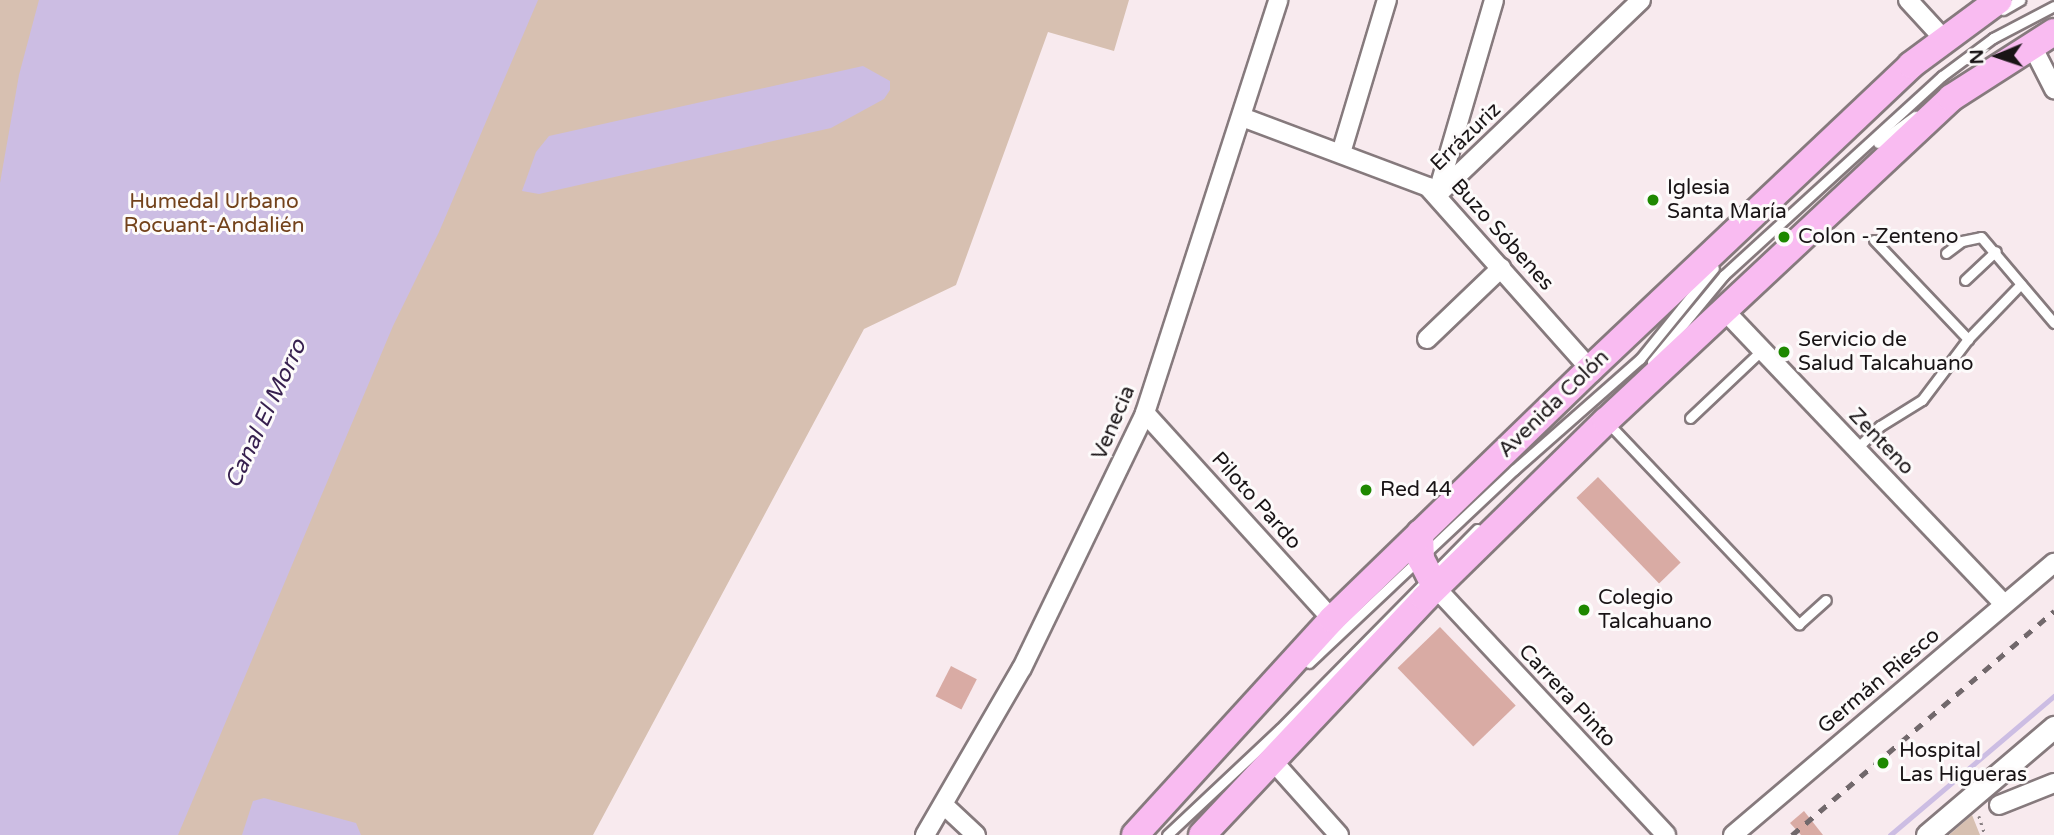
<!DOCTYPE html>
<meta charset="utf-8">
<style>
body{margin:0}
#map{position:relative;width:2054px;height:835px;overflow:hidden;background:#f8eaee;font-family:"Varela Round",sans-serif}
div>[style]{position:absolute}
.green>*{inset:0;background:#d7c0b1}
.water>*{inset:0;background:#ccbde3}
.stream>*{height:5px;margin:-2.5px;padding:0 2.5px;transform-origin:2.5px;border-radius:2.5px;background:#ccbde3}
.building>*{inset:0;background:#d9aba4;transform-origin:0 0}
.path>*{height:2.5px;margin-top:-1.25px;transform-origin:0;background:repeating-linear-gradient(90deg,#898083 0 2px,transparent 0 7px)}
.roads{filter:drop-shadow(2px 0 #867a7d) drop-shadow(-2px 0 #867a7d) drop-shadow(0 2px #867a7d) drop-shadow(0 -2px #867a7d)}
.service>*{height:9px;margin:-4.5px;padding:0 4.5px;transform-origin:4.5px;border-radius:4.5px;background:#fff}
.minor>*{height:18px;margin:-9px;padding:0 9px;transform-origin:9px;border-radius:9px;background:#fff}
.tertiary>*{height:21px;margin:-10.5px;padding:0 10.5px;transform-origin:10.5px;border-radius:10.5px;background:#fff}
.primary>*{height:26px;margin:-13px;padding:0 13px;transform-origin:13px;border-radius:13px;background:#f9bbf1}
.rail>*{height:5px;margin-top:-2.5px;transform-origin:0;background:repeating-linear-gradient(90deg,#71686b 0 9px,transparent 0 18px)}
.dots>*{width:19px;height:19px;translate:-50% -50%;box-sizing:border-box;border:4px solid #fdfbfb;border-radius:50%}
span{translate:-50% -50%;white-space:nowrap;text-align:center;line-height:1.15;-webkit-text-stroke:6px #fdfbfb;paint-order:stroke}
.street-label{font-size:21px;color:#191416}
.poi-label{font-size:21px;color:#191416}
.left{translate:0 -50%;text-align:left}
.park-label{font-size:21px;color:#73421b}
.water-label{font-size:23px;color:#361f4e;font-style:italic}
.north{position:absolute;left:1963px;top:21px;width:70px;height:70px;-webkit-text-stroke:5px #fdfbfb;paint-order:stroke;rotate:268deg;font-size:19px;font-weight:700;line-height:28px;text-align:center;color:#191416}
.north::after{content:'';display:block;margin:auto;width:24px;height:32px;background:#191416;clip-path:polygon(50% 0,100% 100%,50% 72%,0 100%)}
</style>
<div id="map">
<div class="green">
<div style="clip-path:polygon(0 0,1129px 0,1114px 51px,1048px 32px,956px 285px,864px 329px,593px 835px,0 835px)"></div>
<div style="clip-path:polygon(1972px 815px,1980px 835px,1949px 835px)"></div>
</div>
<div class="water">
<div style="clip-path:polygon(39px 0,538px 0,439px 232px,393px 326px,178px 835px,0 835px,0 183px,19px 75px)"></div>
<div style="clip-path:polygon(863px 66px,890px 81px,890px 90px,884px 99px,831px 128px,539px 194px,522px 191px,536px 152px,549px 136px)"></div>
<div style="clip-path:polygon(264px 798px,356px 823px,361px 835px,242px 835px,253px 801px)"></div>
</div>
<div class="stream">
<div style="left:1890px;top:835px;width:215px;rotate:-40.3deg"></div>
</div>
<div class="building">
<div style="left:1598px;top:477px;width:119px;height:30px;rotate:46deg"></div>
<div style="left:1440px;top:627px;width:109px;height:59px;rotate:46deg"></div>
<div style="left:951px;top:666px;width:29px;height:34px;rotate:27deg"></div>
<div style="clip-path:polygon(1804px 811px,1823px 835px,1801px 835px,1790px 823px)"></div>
</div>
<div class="path">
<div style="left:1979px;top:816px;width:20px;rotate:72deg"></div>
</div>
<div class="roads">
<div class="service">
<div style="left:2003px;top:10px;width:20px;rotate:-30deg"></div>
<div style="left:1878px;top:143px;width:46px;rotate:-36.1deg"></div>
<div style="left:1874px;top:240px;width:137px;rotate:46.5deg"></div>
<div style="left:1946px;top:253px;width:20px;rotate:-37deg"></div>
<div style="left:1962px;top:241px;width:19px;rotate:-12deg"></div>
<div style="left:1981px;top:237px;width:113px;rotate:49.7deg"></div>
<div style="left:1965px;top:280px;width:42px;rotate:-43.1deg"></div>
<div style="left:1652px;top:362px;width:113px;rotate:-50.4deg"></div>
<div style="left:1724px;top:275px;width:295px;rotate:-42.4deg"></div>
<div style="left:1942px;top:76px;width:64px;rotate:-36.7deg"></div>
<div style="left:1993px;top:38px;width:69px;rotate:-27.7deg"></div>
<div style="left:1690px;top:418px;width:99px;rotate:-43.4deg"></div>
<div style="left:1607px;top:422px;width:279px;rotate:46.5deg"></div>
<div style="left:1799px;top:624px;width:36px;rotate:-42deg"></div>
<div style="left:1856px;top:449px;width:33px;rotate:-44deg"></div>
<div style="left:1880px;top:426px;width:49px;rotate:-31.8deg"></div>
<div style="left:1922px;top:400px;width:76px;rotate:-53deg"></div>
<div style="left:1968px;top:339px;width:76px;rotate:-46.1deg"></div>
<div style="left:1309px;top:663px;width:282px;rotate:-43.3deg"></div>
<div style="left:1514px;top:470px;width:168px;rotate:-41.4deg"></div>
<div style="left:1640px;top:359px;width:117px;rotate:-50.9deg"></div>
<div style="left:1167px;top:835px;width:155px;rotate:-43.2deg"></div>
<div style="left:1280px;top:729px;width:281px;rotate:-45.4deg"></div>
</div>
<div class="minor">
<div style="left:1908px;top:0;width:52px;rotate:47.4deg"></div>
<div style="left:2031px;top:44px;width:51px;rotate:62.9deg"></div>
<div style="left:1242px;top:117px;width:199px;rotate:20.6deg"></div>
<div style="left:1428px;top:187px;width:244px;rotate:48.3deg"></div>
<div style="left:1341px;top:153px;width:160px;rotate:-73.3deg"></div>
<div style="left:1437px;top:195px;width:282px;rotate:-43.7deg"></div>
<div style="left:1437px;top:195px;width:203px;rotate:-73.7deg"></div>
<div style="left:1724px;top:310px;width:406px;rotate:46.4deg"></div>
<div style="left:1427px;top:339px;width:103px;rotate:-43.8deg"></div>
<div style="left:1145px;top:413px;width:278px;rotate:47.8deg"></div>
<div style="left:1435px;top:587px;width:339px;rotate:47deg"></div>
<div style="left:1271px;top:759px;width:102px;rotate:48.2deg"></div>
<div style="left:1999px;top:805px;width:59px;rotate:-21.8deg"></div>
<div style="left:946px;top:807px;width:41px;rotate:43deg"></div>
<div style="left:925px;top:835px;width:193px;rotate:-59.9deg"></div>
<div style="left:1022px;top:668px;width:283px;rotate:-64.2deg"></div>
<div style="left:1145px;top:413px;width:434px;rotate:-72.1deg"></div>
<div style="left:1733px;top:835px;width:421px;rotate:-40.3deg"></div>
</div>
<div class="tertiary">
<div style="left:1927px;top:835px;width:167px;rotate:-40.4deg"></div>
</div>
<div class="primary">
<div style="left:1420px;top:533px;width:26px;rotate:88deg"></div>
<div style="left:1421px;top:559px;width:31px;rotate:63deg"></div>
<div style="left:1135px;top:835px;width:292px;rotate:-47.6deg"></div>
<div style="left:1332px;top:619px;width:359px;rotate:-44.1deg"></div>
<div style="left:1590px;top:369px;width:442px;rotate:-43.4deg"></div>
<div style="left:1911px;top:65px;width:109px;rotate:-36.5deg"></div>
<div style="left:1202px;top:835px;width:325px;rotate:-46.7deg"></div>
<div style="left:1425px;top:598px;width:253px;rotate:-44.4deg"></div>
<div style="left:1606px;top:421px;width:473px;rotate:-43.1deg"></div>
<div style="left:1951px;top:98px;width:122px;rotate:-32.7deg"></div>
</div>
</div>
<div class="rail">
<div style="left:1792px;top:835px;width:345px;rotate:-40.5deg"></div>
</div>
<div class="dots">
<div style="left:1653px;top:200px;background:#1e8800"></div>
<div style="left:1784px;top:237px;background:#1e8800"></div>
<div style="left:1784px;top:352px;background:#1e8800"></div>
<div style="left:1366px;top:490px;background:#1e8800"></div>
<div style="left:1584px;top:610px;background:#1e8800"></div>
<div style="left:1883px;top:763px;background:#1e8800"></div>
</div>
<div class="street-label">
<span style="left:1466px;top:137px;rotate:-44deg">Errázuriz</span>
<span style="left:1502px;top:235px;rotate:48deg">Buzo Sóbenes</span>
<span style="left:1554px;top:404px;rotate:-44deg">Avenida Colón</span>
<span style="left:1114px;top:423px;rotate:-67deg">Venecia</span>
<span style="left:1881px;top:442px;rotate:46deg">Zenteno</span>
<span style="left:1256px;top:501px;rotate:48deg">Piloto Pardo</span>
<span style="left:1879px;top:681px;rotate:-40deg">Germán Riesco</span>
<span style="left:1567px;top:696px;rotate:47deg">Carrera Pinto</span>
</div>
<div class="poi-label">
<span class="left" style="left:1667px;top:200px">Iglesia<br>Santa María</span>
<span class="left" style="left:1798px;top:237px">Colon - Zenteno</span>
<span class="left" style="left:1798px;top:352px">Servicio de<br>Salud Talcahuano</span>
<span class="left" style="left:1380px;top:490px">Red 44</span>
<span class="left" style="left:1598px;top:610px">Colegio<br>Talcahuano</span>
<span class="left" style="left:1899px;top:763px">Hospital<br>Las Higueras</span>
</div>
<div class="park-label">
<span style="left:214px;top:214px">Humedal Urbano<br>Rocuant-Andalién</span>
</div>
<div class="water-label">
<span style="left:266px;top:414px;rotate:-65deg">Canal El Morro</span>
</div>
<div class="north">N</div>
</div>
